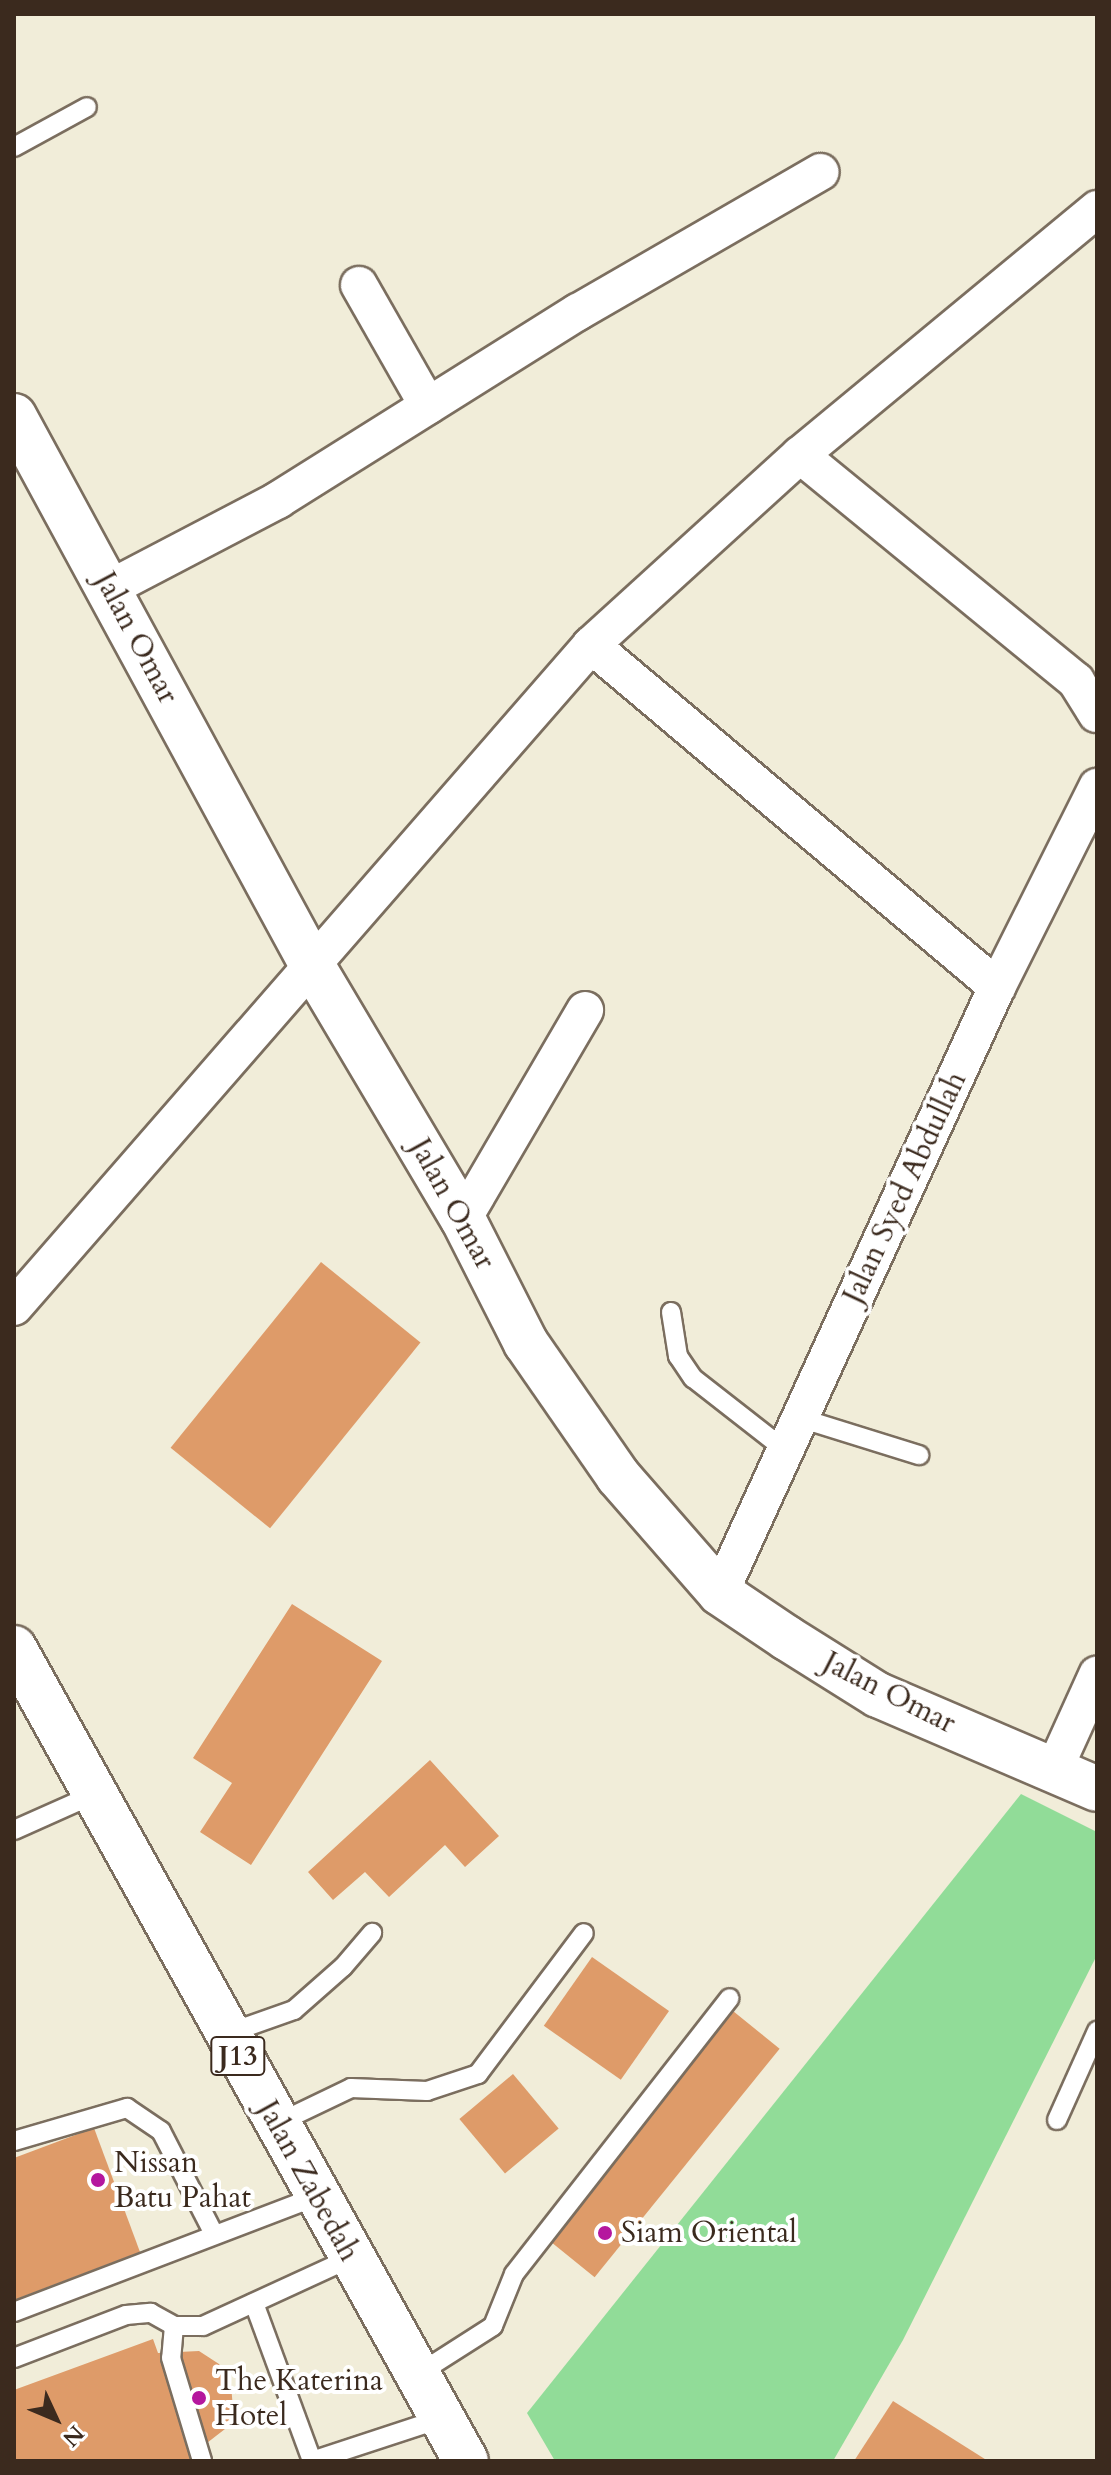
<!DOCTYPE html>
<style>
body{margin:0}
#map{position:relative;width:1111px;height:2475px;overflow:hidden;background:#f1edd9;font-family:Cardo,serif}
div>[style]{position:absolute}
.green>*{inset:0;background:#91dc98}
.building>*{inset:0;background:#de9b69;transform-origin:0 0}
.roads{filter:drop-shadow(2px 0 #7b6e5f) drop-shadow(-2px 0 #7b6e5f) drop-shadow(0 2px #7b6e5f) drop-shadow(0 -2px #7b6e5f)}
.service>*{height:18px;margin:-9px;padding:0 9px;transform-origin:9px;border-radius:9px;background:#fff}
.minor>*{height:36px;margin:-18px;padding:0 18px;transform-origin:18px;border-radius:18px;background:#fff}
.tertiary>*{height:44px;margin:-22px;padding:0 22px;transform-origin:22px;border-radius:22px;background:#fff}
.primary>*{height:44px;margin:-22px;padding:0 22px;transform-origin:22px;border-radius:22px;background:#fff}
.dots>*{width:22px;height:22px;translate:-50% -50%;box-sizing:border-box;border:4px solid #fff;border-radius:50%}
span{translate:-50% -50%;white-space:nowrap;text-align:center;line-height:1.15;-webkit-text-stroke:8px #fff;paint-order:stroke}
.shield-label span{padding:2px 6px;background:#fff;border:2px solid;border-radius:6px;-webkit-text-stroke-width:0}
.shield-label{font-size:28px;color:#3b2a1e;font-weight:700}
.street-label{font-size:30px;color:#3b2a1e}
.poi-label{font-size:30px;color:#3b2a1e}
.left{translate:0 -50%;text-align:left}
.frame{position:absolute;inset:0;border:16px solid #3b2a1e;pointer-events:none}
.north{position:absolute;left:16px;top:2379px;width:80px;height:80px;-webkit-text-stroke:6px #fff;paint-order:stroke;rotate:134deg;font-size:22px;font-weight:700;line-height:32px;text-align:center;color:#3b2a1e}
.north::after{content:'';display:block;margin:auto;width:28px;height:36px;background:#3b2a1e;clip-path:polygon(50% 0,100% 100%,50% 72%,0 100%)}
</style>
<div id="map">
<div class="green">
<div style="clip-path:polygon(1021px 1794px,1097px 1832px,1097px 1955px,903px 2340px,833px 2461px,555px 2461px,527px 2413px)"></div>
</div>
<div class="building">
<div style="left:321px;top:1262px;width:128px;height:239px;rotate:39deg"></div>
<div style="clip-path:polygon(292px 1604px,382px 1661px,251px 1865px,200px 1832px,232px 1783px,193px 1758px)"></div>
<div style="clip-path:polygon(430px 1760px,499px 1836px,465px 1867px,445px 1845px,389px 1897px,365px 1872px,333px 1900px,308px 1872px)"></div>
<div style="left:592px;top:1957px;width:94px;height:84px;rotate:35deg"></div>
<div style="left:733px;top:2011px;width:60px;height:294px;rotate:39deg"></div>
<div style="left:513px;top:2074px;width:71px;height:70px;rotate:50deg"></div>
<div style="clip-path:polygon(94px 2128px,140px 2252px,14px 2300px,14px 2158px)"></div>
<div style="clip-path:polygon(153px 2339px,158px 2353px,199px 2351px,219px 2364px,231px 2384px,233px 2409px,225px 2429px,194px 2453px,197px 2461px,14px 2461px,14px 2390px)"></div>
<div style="clip-path:polygon(893px 2401px,988px 2461px,854px 2461px)"></div>
</div>
<div class="roads">
<div class="service">
<div style="left:14px;top:147px;width:83px;rotate:-28.7deg"></div>
<div style="left:671px;top:1312px;width:45px;rotate:81deg"></div>
<div style="left:678px;top:1356px;width:27px;rotate:56deg"></div>
<div style="left:693px;top:1378px;width:117px;rotate:38deg"></div>
<div style="left:800px;top:1418px;width:125px;rotate:17.3deg"></div>
<div style="left:14px;top:1830px;width:89px;rotate:-24deg"></div>
<div style="left:226px;top:2034px;width:72px;rotate:-19.4deg"></div>
<div style="left:294px;top:2010px;width:65px;rotate:-41.3deg"></div>
<div style="left:343px;top:1967px;width:45px;rotate:-49.5deg"></div>
<div style="left:1057px;top:2120px;width:98px;rotate:-65.8deg"></div>
<div style="left:276px;top:2124px;width:83px;rotate:-25.6deg"></div>
<div style="left:351px;top:2088px;width:76px;rotate:2.3deg"></div>
<div style="left:427px;top:2091px;width:54px;rotate:-18.4deg"></div>
<div style="left:478px;top:2074px;width:176px;rotate:-53.1deg"></div>
<div style="left:14px;top:2141px;width:118px;rotate:-16.3deg"></div>
<div style="left:127px;top:2108px;width:41px;rotate:34.1deg"></div>
<div style="left:161px;top:2131px;width:116px;rotate:62.8deg"></div>
<div style="left:254px;top:2303px;width:168px;rotate:69.8deg"></div>
<div style="left:312px;top:2461px;width:138px;rotate:-18.2deg"></div>
<div style="left:14px;top:2312px;width:324px;rotate:-20.9deg"></div>
<div style="left:174px;top:2326px;width:32px;rotate:95deg"></div>
<div style="left:171px;top:2358px;width:108px;rotate:73.2deg"></div>
<div style="left:14px;top:2358px;width:120px;rotate:-21deg"></div>
<div style="left:126px;top:2315px;width:25px;rotate:-5deg"></div>
<div style="left:151px;top:2313px;width:26px;rotate:29deg"></div>
<div style="left:174px;top:2326px;width:29px"></div>
<div style="left:203px;top:2326px;width:163px;rotate:-24.7deg"></div>
<div style="left:418px;top:2374px;width:89px;rotate:-32.6deg"></div>
<div style="left:493px;top:2326px;width:56px;rotate:-68deg"></div>
<div style="left:514px;top:2274px;width:350px;rotate:-52deg"></div>
</div>
<div class="minor">
<div style="left:359px;top:285px;width:139px;rotate:60.3deg"></div>
<div style="left:800px;top:455px;width:357px;rotate:39.3deg"></div>
<div style="left:1076px;top:681px;width:39px;rotate:58deg"></div>
<div style="left:110px;top:588px;width:190px;rotate:-27.6deg"></div>
<div style="left:278px;top:500px;width:354px;rotate:-32.1deg"></div>
<div style="left:578px;top:312px;width:280px;rotate:-30deg"></div>
<div style="left:591px;top:645px;width:531px;rotate:40.11deg"></div>
<div style="left:463px;top:1219px;width:242px;rotate:-59.7deg"></div>
<div style="left:14px;top:1307px;width:878px;rotate:-48.92deg"></div>
<div style="left:591px;top:645px;width:282px;rotate:-42.3deg"></div>
<div style="left:800px;top:455px;width:386px;rotate:-39.6deg"></div>
<div style="left:720px;top:1593px;width:666px;rotate:-65.44deg"></div>
<div style="left:997px;top:987px;width:224px;rotate:-63.4deg"></div>
<div style="left:1053px;top:1772px;width:107px;rotate:-65.6deg"></div>
</div>
<div class="tertiary">
<div style="left:14px;top:416px;width:625px;rotate:61.51deg"></div>
<div style="left:312px;top:965px;width:295px;rotate:59.3deg"></div>
<div style="left:463px;top:1219px;width:139px;rotate:63.1deg"></div>
<div style="left:526px;top:1343px;width:162px;rotate:55.3deg"></div>
<div style="left:618px;top:1476px;width:155px;rotate:48.9deg"></div>
<div style="left:720px;top:1593px;width:81px;rotate:33.9deg"></div>
<div style="left:787px;top:1638px;width:107px;rotate:32.1deg"></div>
<div style="left:878px;top:1695px;width:238px;rotate:23.2deg"></div>
</div>
<div class="primary">
<div style="left:14px;top:1648px;width:930px;rotate:60.93deg"></div>
</div>
</div>
<div class="dots">
<div style="left:98px;top:2180px;background:#b5179e"></div>
<div style="left:605px;top:2233px;background:#b5179e"></div>
<div style="left:199px;top:2398px;background:#b5179e"></div>
</div>
<div class="shield-label">
<span style="left:238px;top:2056px">J13</span>
</div>
<div class="street-label">
<span style="left:136px;top:638px;rotate:62deg">Jalan Omar</span>
<span style="left:905px;top:1188px;rotate:-65deg">Jalan Syed Abdullah</span>
<span style="left:452px;top:1204px;rotate:61deg">Jalan Omar</span>
<span style="left:889px;top:1693px;rotate:27deg">Jalan Omar</span>
<span style="left:308px;top:2181px;rotate:61deg">Jalan Zabedah</span>
</div>
<div class="poi-label">
<span class="left" style="left:114px;top:2180px">Nissan<br>Batu Pahat</span>
<span class="left" style="left:621px;top:2233px">Siam Oriental</span>
<span class="left" style="left:215px;top:2398px">The Katerina<br>Hotel</span>
</div>
<div class="frame"></div>
<div class="north">N</div>
</div>
